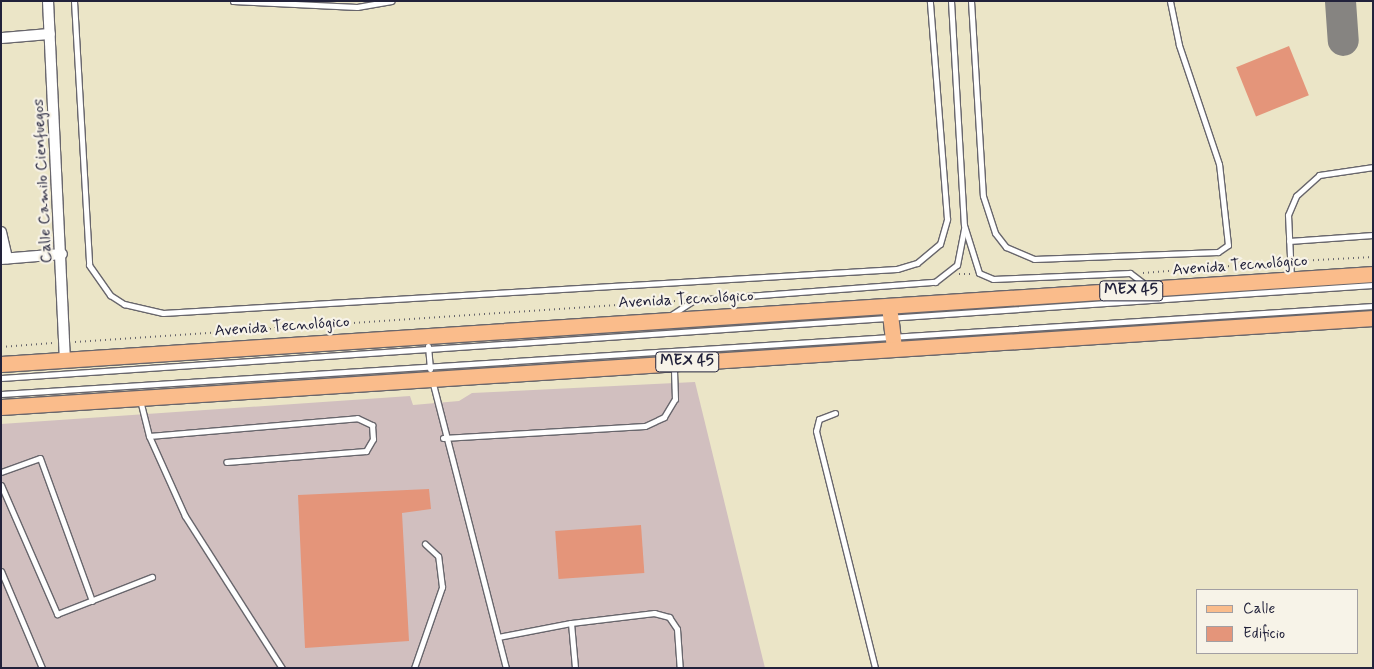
<!DOCTYPE html>
<meta charset="utf-8">
<style>
body{margin:0}
#map{position:relative;width:1374px;height:669px;overflow:hidden;background:#ebe5c7;font-family:Mynerve,sans-serif}
div>[style]{position:absolute}
.industrial>*{inset:0;background:#d1bfbf}
.taxiway>*{height:31px;margin:-15.5px;padding:0 15.5px;transform-origin:15.5px;border-radius:15.5px;background:#868481}
.building>*{inset:0;background:#e4957a;transform-origin:0 0}
.path>*{height:2px;margin-top:-1px;transform-origin:0;background:repeating-linear-gradient(90deg,#68666c 0 1px,transparent 0 5px)}
.roads{filter:drop-shadow(1px 0 #68666c) drop-shadow(-1px 0 #68666c) drop-shadow(0 1px #68666c) drop-shadow(0 -1px #68666c)}
.lane>*{height:5px;margin:-2.5px;padding:0 2.5px;transform-origin:2.5px;border-radius:2.5px;background:#fff}
.street>*{height:10px;margin:-5px;padding:0 5px;transform-origin:5px;border-radius:5px;background:#fff}
.primary>*{height:15px;margin:-7.5px;padding:0 7.5px;transform-origin:7.5px;border-radius:7.5px;background:#fabc8b}
span{translate:-50% -50%;white-space:nowrap;text-align:center;line-height:1.15;-webkit-text-stroke:4.5px #f7f3e8;paint-order:stroke}
.shield-label span{padding:1px 4px;background:#f7f3e8;border:1px solid;border-radius:4px;-webkit-text-stroke-width:0}
.shield-label{font-size:15px;color:#22223b;font-weight:700}
.street-label{font-size:16px;color:#22223b}
.frame{position:absolute;inset:0;border:2px solid #22223b;pointer-events:none}
.legend{position:absolute;left:1196px;top:589px;width:162px;height:65px;box-sizing:border-box;background:#f7f3e8;border:1px solid #a29fa3;margin:0;padding:6px 9px;list-style:none;font-size:15px;color:#22223b}
.legend li{display:flex;align-items:center;gap:10px;height:25px}
.legend b{width:25px;border:1px solid #a29fa3}
</style>
<div id="map">
<div class="industrial">
<div style="clip-path:polygon(695px 382px,765px 668px,1px 668px,1px 424px,410px 396px,413px 405px,459px 401px,472px 393px)"></div>
</div>
<div class="taxiway">
<div style="left:1340px;top:1px;width:39px;rotate:86deg"></div>
</div>
<div class="building">
<div style="left:1289px;top:46px;width:53px;height:57px;rotate:68deg"></div>
<div style="clip-path:polygon(429px 489px,431px 509px,402px 513px,409px 641px,305px 648px,298px 495px)"></div>
<div style="left:641px;top:525px;width:48px;height:86px;rotate:86deg"></div>
</div>
<div class="path">
<div style="left:1298px;top:261px;width:75px;rotate:-3.1deg"></div>
<div style="left:1143px;top:273px;width:140px;rotate:-4.5deg"></div>
<div style="left:959px;top:274px;width:11px"></div>
<div style="left:75px;top:342px;width:602px;rotate:-3.9deg"></div>
<div style="left:1px;top:347px;width:52px;rotate:-4.4deg"></div>
</div>
<div class="roads">
<div class="lane">
<div style="left:74px;top:1px;width:264px;rotate:86.7deg"></div>
<div style="left:89px;top:265px;width:37px;rotate:55deg"></div>
<div style="left:110px;top:295px;width:17px;rotate:33deg"></div>
<div style="left:124px;top:304px;width:40px;rotate:13deg"></div>
<div style="left:163px;top:313px;width:735px;rotate:-3.43deg"></div>
<div style="left:897px;top:269px;width:21px;rotate:-17deg"></div>
<div style="left:917px;top:263px;width:30px;rotate:-40deg"></div>
<div style="left:940px;top:244px;width:26px;rotate:-74deg"></div>
<div style="left:947px;top:219px;width:219px;rotate:-94.5deg"></div>
<div style="left:233px;top:1px;width:124px;rotate:2.8deg"></div>
<div style="left:357px;top:7px;width:35px;rotate:-10deg"></div>
<div style="left:951px;top:1px;width:224px;rotate:86.7deg"></div>
<div style="left:964px;top:225px;width:50px;rotate:72.6deg"></div>
<div style="left:979px;top:273px;width:15px;rotate:23deg"></div>
<div style="left:993px;top:279px;width:137px;rotate:-2.5deg"></div>
<div style="left:1130px;top:273px;width:21px;rotate:37deg"></div>
<div style="left:971px;top:1px;width:195px;rotate:86.5deg"></div>
<div style="left:983px;top:196px;width:39px;rotate:72deg"></div>
<div style="left:995px;top:233px;width:18px;rotate:52deg"></div>
<div style="left:1006px;top:247px;width:30px;rotate:23deg"></div>
<div style="left:1034px;top:259px;width:184px;rotate:-2.2deg"></div>
<div style="left:1218px;top:252px;width:12px;rotate:-35deg"></div>
<div style="left:1228px;top:245px;width:81px;rotate:-96.3deg"></div>
<div style="left:1219px;top:164px;width:126px;rotate:-108.6deg"></div>
<div style="left:1179px;top:45px;width:45px;rotate:-101.6deg"></div>
<div style="left:1289px;top:241px;width:84px;rotate:-4.1deg"></div>
<div style="left:1291px;top:278px;width:63px;rotate:-92.7deg"></div>
<div style="left:1288px;top:215px;width:21px;rotate:-67deg"></div>
<div style="left:1296px;top:196px;width:31px;rotate:-42deg"></div>
<div style="left:1319px;top:175px;width:55px;rotate:-8.4deg"></div>
<div style="left:668px;top:317px;width:31px;rotate:-33deg"></div>
<div style="left:694px;top:300px;width:242px;rotate:-4.3deg"></div>
<div style="left:935px;top:282px;width:28px;rotate:-38deg"></div>
<div style="left:957px;top:265px;width:38px;rotate:-79deg"></div>
<div style="left:428px;top:346px;width:23px;rotate:85deg"></div>
<div style="left:1px;top:378px;width:1375px;rotate:-3.88deg"></div>
<div style="left:432px;top:380px;width:297px;rotate:75.6deg"></div>
<div style="left:1px;top:394px;width:1375px;rotate:-3.67deg"></div>
<div style="left:140px;top:400px;width:37px;rotate:76deg"></div>
<div style="left:149px;top:436px;width:88px;rotate:65.8deg"></div>
<div style="left:185px;top:516px;width:180px;rotate:57.5deg"></div>
<div style="left:835px;top:413px;width:17px;rotate:159deg"></div>
<div style="left:819px;top:419px;width:12px;rotate:104deg"></div>
<div style="left:816px;top:431px;width:244px;rotate:76deg"></div>
<div style="left:149px;top:436px;width:209px;rotate:-4.9deg"></div>
<div style="left:357px;top:418px;width:17px;rotate:25deg"></div>
<div style="left:372px;top:425px;width:14px;rotate:86deg"></div>
<div style="left:373px;top:439px;width:14px;rotate:120deg"></div>
<div style="left:366px;top:451px;width:140px;rotate:175.5deg"></div>
<div style="left:443px;top:438px;width:202px;rotate:-3.4deg"></div>
<div style="left:645px;top:426px;width:21px;rotate:-25deg"></div>
<div style="left:664px;top:417px;width:21px;rotate:-59deg"></div>
<div style="left:675px;top:399px;width:33px;rotate:-92deg"></div>
<div style="left:1px;top:472px;width:41px;rotate:-19.7deg"></div>
<div style="left:40px;top:458px;width:152px;rotate:70deg"></div>
<div style="left:1px;top:485px;width:141px;rotate:66.5deg"></div>
<div style="left:57px;top:614px;width:102px;rotate:-21.3deg"></div>
<div style="left:1px;top:571px;width:105px;rotate:67.1deg"></div>
<div style="left:571px;top:623px;width:84px;rotate:-6.9deg"></div>
<div style="left:654px;top:613px;width:16px;rotate:15deg"></div>
<div style="left:669px;top:617px;width:14px;rotate:56deg"></div>
<div style="left:677px;top:629px;width:39px;rotate:86deg"></div>
<div style="left:498px;top:637px;width:74px;rotate:-10.9deg"></div>
<div style="left:571px;top:623px;width:45px;rotate:84.9deg"></div>
<div style="left:414px;top:668px;width:86px;rotate:-70.9deg"></div>
<div style="left:442px;top:587px;width:31px;rotate:-97deg"></div>
<div style="left:438px;top:556px;width:18px;rotate:-137deg"></div>
</div>
<div class="street">
<div style="left:48px;top:1px;width:358px;rotate:87.3deg"></div>
<div style="left:1px;top:38px;width:49px;rotate:-4.7deg"></div>
<div style="left:1px;top:232px;width:27px;rotate:77deg"></div>
<div style="left:1px;top:259px;width:61px;rotate:-4.7deg"></div>
</div>
<div class="primary">
<div style="left:889px;top:306px;width:42px;rotate:83.2deg"></div>
<div style="left:1px;top:364px;width:1375px;rotate:-3.75deg"></div>
<div style="left:1px;top:407px;width:1375px;rotate:-3.71deg"></div>
</div>
</div>
<div class="shield-label">
<span style="left:1131px;top:291px">MEX 45</span>
<span style="left:687px;top:362px">MEX 45</span>
</div>
<div class="street-label">
<span style="left:43px;top:181px;rotate:-93deg">Calle Camilo Cienfuegos</span>
<span style="left:1240px;top:266px;rotate:-4deg">Avenida Tecnológico</span>
<span style="left:686px;top:300px;rotate:-3deg">Avenida Tecnológico</span>
<span style="left:282px;top:327px;rotate:-4deg">Avenida Tecnológico</span>
</div>
<div class="frame"></div>
<ul class="legend">
<li><b style="height:6px;background:#fabc8b"></b>Calle</li>
<li><b style="height:14px;background:#e4957a"></b>Edificio</li>
</ul>
</div>
